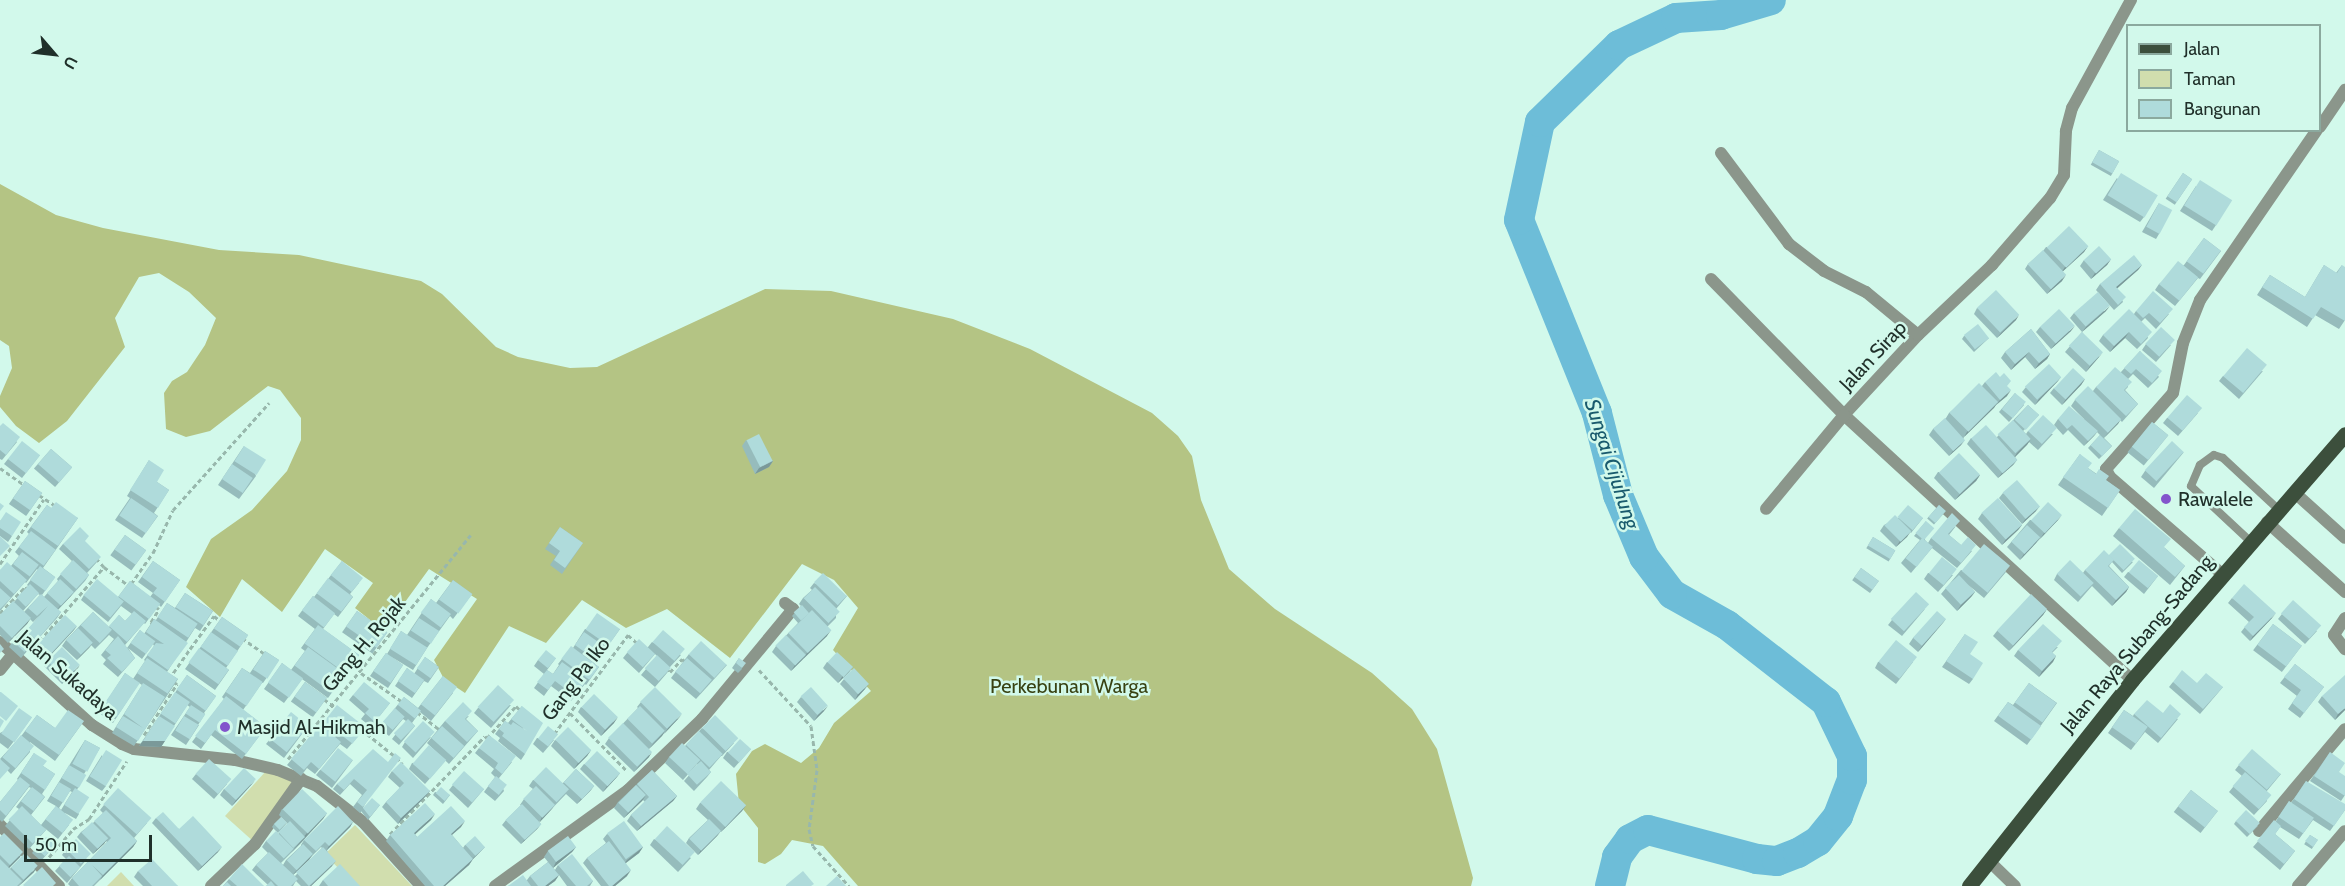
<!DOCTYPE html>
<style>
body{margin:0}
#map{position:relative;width:2345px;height:886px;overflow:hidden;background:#d2f9eb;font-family:Cabin,sans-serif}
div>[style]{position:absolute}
.green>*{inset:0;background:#d1deae}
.forest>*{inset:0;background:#b4c484}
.river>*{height:30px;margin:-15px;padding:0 15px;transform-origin:15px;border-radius:15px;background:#6dbdd8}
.path>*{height:3px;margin-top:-1.5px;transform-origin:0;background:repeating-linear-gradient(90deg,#98b7ac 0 4.5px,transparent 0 7.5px)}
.service>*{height:8px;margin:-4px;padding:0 4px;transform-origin:4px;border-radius:4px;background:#8b968b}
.minor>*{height:12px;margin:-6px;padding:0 6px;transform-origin:6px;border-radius:6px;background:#8b968b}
.primary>*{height:15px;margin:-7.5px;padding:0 7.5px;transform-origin:7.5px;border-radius:7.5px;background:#3c4f3c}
.wall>*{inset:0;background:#96bcbc;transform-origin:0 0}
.shaded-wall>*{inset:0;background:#7a9999}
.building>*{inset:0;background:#afdbdb;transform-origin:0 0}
.dots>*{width:16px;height:16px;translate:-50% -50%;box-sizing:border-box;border:3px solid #d2f9eb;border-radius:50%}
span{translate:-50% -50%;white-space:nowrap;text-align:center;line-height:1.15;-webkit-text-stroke:5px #d2f9eb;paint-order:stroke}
.street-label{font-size:20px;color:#20302a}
.poi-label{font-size:20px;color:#20302a}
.left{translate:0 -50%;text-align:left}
.park-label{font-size:20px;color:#384212}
.water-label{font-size:21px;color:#195a6d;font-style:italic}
.legend{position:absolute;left:2126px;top:24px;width:195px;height:108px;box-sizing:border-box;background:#d2f9eb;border:2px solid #8ba99e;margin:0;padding:8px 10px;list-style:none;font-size:18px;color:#20302a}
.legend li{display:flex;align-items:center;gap:12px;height:30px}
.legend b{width:30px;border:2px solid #8ba99e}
.north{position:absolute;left:24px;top:24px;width:60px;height:60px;-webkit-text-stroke:4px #d2f9eb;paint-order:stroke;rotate:118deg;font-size:16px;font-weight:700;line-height:24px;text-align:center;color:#20302a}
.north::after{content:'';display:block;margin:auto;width:21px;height:27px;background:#20302a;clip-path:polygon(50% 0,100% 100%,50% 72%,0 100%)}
.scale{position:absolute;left:24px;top:835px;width:128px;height:27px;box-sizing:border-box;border:3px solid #20302a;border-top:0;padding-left:8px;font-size:18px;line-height:21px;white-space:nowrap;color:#20302a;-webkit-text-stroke:4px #d2f9eb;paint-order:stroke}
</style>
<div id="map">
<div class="green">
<div style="clip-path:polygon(266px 771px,296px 780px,254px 842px,225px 816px)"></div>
<div style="clip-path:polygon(355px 825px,412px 886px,355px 886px,325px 854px)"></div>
<div style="clip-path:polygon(121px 872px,134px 886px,107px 886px)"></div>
</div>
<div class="forest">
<div style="clip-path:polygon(0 184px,56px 215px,103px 228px,219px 250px,299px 255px,421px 281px,442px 294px,496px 347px,518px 357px,570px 368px,597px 367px,765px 289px,831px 291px,953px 319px,1030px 349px,1152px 413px,1178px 436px,1192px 456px,1201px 500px,1229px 569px,1275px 609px,1372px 673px,1412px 709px,1437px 749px,1473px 878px,1471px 886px,858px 886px,823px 846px,792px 840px,781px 854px,765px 864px,758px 862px,758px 828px,739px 804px,736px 774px,752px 751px,765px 744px,801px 763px,819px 748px,834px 723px,871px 691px,833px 650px,858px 608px,834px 580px,802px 564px,730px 658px,667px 609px,626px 628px,582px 600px,546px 643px,509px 626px,465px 693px,444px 679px,434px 660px,477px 599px,429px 569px,384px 631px,355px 608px,373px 583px,325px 549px,282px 612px,242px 579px,220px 617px,186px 587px,211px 539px,252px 510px,287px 471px,301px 440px,301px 418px,280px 390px,268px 386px,210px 431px,186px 437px,166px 429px,164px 393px,172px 381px,187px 372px,205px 345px,216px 318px,189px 292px,159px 273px,139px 277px,115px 318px,125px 347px,67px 421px,39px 443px,16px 426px,0 407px,0 396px,12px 368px,9px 346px,0 340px)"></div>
</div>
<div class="river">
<div style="left:1610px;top:886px;width:30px;rotate:-76deg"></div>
<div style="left:1617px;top:857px;width:22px;rotate:-54deg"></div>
<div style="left:1630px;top:839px;width:20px;rotate:-27deg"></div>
<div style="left:1648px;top:830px;width:113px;rotate:14.9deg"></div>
<div style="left:1757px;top:859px;width:20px;rotate:6deg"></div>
<div style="left:1777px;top:861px;width:22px;rotate:-21deg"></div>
<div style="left:1798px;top:853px;width:23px;rotate:-31deg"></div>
<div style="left:1818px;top:841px;width:32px;rotate:-51deg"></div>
<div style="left:1838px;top:816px;width:39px;rotate:-69deg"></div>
<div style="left:1852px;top:780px;width:24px;rotate:-90deg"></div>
<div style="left:1852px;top:756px;width:60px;rotate:-115.7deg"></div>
<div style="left:1826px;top:702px;width:125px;rotate:-142.1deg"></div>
<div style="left:1727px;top:625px;width:63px;rotate:-150.6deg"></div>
<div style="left:1672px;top:594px;width:46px;rotate:-127.1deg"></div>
<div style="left:1644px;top:557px;width:67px;rotate:-112.8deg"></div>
<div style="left:1618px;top:495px;width:85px;rotate:-104.4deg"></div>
<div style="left:1597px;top:413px;width:208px;rotate:-112deg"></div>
<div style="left:1519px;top:220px;width:100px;rotate:-77.9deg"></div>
<div style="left:1540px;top:122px;width:110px;rotate:-44.3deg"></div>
<div style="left:1619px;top:45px;width:63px;rotate:-25.3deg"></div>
<div style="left:1676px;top:18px;width:45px;rotate:-3.8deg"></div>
<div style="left:1721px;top:15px;width:52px;rotate:-16.7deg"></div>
</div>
<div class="path">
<div style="left:0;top:468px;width:32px;rotate:35deg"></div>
<div style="left:39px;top:495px;width:20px;rotate:33deg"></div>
<div style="left:0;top:564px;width:78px;rotate:-55.9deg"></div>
<div style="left:104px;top:567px;width:31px;rotate:37deg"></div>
<div style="left:131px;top:584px;width:38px;rotate:-55deg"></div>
<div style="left:153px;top:553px;width:47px;rotate:-65.1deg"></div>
<div style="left:173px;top:510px;width:144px;rotate:-48.1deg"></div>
<div style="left:0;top:613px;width:36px;rotate:-46deg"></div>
<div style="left:25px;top:587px;width:4px;rotate:34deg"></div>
<div style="left:154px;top:624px;width:4px;rotate:-146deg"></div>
<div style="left:151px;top:622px;width:15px;rotate:-58deg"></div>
<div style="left:159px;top:609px;width:4px;rotate:-146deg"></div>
<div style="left:242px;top:638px;width:29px;rotate:35deg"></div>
<div style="left:30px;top:652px;width:113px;rotate:-49deg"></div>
<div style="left:104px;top:567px;width:12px;rotate:-132deg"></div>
<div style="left:666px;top:668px;width:6px;rotate:45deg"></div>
<div style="left:670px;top:672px;width:18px;rotate:-47deg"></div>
<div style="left:682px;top:659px;width:6px;rotate:39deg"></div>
<div style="left:759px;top:670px;width:76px;rotate:47.1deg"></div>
<div style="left:811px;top:726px;width:44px;rotate:82.2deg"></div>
<div style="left:817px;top:770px;width:60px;rotate:97.7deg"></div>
<div style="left:809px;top:829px;width:17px;rotate:77deg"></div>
<div style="left:813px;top:846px;width:54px;rotate:48deg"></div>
<div style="left:361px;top:673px;width:52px;rotate:34.9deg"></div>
<div style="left:324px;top:699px;width:18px;rotate:38deg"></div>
<div style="left:417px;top:712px;width:29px;rotate:38deg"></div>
<div style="left:570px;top:713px;width:81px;rotate:45.5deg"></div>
<div style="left:361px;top:729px;width:53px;rotate:38.8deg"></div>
<div style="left:402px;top:762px;width:4px;rotate:104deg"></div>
<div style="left:554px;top:734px;width:124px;rotate:-53.2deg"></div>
<div style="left:628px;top:635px;width:13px;rotate:42deg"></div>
<div style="left:144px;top:735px;width:61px;rotate:-57.1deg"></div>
<div style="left:177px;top:684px;width:9px;rotate:-148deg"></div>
<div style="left:169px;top:679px;width:37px;rotate:-55deg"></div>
<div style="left:190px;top:649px;width:41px;rotate:-54deg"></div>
<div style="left:214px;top:616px;width:11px;rotate:38deg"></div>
<div style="left:288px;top:759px;width:289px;rotate:-50.8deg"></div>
<div style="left:390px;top:834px;width:136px;rotate:-45.9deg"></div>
<div style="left:485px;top:736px;width:3px;rotate:45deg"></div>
<div style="left:487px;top:738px;width:43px;rotate:-47.8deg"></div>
<div style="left:516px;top:706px;width:6px;rotate:45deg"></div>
<div style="left:49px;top:857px;width:37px;rotate:-49deg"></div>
<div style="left:73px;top:829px;width:19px;rotate:-32deg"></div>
<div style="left:89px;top:819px;width:69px;rotate:-56.8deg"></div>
</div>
<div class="service">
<div style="left:2251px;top:542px;width:82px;rotate:-137deg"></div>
<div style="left:2191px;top:486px;width:23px;rotate:-67deg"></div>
<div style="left:2200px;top:465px;width:17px;rotate:-36deg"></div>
<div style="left:2214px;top:455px;width:9px;rotate:18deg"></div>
<div style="left:2223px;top:458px;width:76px;rotate:42.9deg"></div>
</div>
<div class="minor">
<div style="left:2131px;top:0;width:123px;rotate:118.6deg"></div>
<div style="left:2072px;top:108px;width:24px;rotate:105deg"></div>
<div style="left:2066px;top:131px;width:44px;rotate:92.6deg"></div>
<div style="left:2064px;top:175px;width:27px;rotate:121deg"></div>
<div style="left:2050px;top:198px;width:89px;rotate:130.9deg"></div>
<div style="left:1992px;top:265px;width:102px;rotate:136.6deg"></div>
<div style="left:1918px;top:335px;width:109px;rotate:132.8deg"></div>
<div style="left:1844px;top:415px;width:391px;rotate:42.6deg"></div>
<div style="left:2320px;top:127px;width:45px;rotate:-56deg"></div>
<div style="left:1721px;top:153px;width:114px;rotate:53.2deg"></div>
<div style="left:1789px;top:244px;width:44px;rotate:37.6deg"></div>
<div style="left:1824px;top:271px;width:47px;rotate:26.6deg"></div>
<div style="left:1866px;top:292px;width:67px;rotate:39.6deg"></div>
<div style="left:1711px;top:279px;width:190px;rotate:45.6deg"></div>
<div style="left:1844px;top:415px;width:122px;rotate:129.7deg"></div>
<div style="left:2295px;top:493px;width:67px;rotate:42deg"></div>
<div style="left:2267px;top:522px;width:105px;rotate:41.9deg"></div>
<div style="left:2222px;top:574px;width:148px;rotate:-139.1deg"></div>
<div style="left:2110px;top:477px;width:9px;rotate:-117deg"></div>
<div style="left:2106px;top:469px;width:101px;rotate:-48.6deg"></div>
<div style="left:2173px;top:393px;width:51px;rotate:-78.7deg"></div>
<div style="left:2183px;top:343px;width:46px;rotate:-68.4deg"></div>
<div style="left:2200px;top:300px;width:206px;rotate:-55.5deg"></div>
<div style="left:2345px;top:618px;width:20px;rotate:123deg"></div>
<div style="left:2334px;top:635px;width:18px;rotate:52deg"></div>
<div style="left:0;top:642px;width:124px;rotate:42.1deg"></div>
<div style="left:92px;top:725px;width:36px;rotate:32deg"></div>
<div style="left:122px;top:744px;width:13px;rotate:23deg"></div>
<div style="left:134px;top:749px;width:102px;rotate:6.2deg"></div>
<div style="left:235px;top:760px;width:44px;rotate:13.1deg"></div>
<div style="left:278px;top:770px;width:42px;rotate:22.3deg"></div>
<div style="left:317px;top:786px;width:58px;rotate:38deg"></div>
<div style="left:363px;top:822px;width:86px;rotate:47.8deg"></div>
<div style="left:0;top:670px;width:19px;rotate:-51deg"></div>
<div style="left:0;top:825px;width:85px;rotate:46deg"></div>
<div style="left:2259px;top:831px;width:133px;rotate:-49.9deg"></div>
<div style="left:1989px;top:861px;width:36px;rotate:44deg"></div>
<div style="left:211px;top:886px;width:61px;rotate:-43.7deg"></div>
<div style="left:255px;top:844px;width:80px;rotate:-54.7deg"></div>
<div style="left:495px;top:886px;width:164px;rotate:-35.8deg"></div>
<div style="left:628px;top:790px;width:103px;rotate:-43.8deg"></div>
<div style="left:702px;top:719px;width:143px;rotate:-50.4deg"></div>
<div style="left:793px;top:609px;width:10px;rotate:-143deg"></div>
<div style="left:2298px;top:886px;width:72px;rotate:-49.5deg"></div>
</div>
<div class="primary">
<div style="left:1969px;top:886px;width:263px;rotate:-51.6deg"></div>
<div style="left:2132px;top:680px;width:325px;rotate:-49.1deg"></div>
</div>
<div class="wall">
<div style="left:2099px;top:150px;width:23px;height:17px;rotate:29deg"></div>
<div style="left:2183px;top:173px;width:11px;height:31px;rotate:34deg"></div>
<div style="clip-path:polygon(2117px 178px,2144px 217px,2140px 222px,2103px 200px)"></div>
<div style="clip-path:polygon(2196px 186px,2216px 225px,2212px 231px,2180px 211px)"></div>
<div style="clip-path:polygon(2159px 203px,2159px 234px,2156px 239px,2142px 232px)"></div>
<div style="clip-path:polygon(2204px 238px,2221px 251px,2200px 279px,2198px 278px,2175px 306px,2155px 290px,2159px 284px,2184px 265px)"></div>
<div style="clip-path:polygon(2088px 246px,2084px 252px,2062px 272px,2062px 281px,2047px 294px,2025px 269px,2028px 264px,2043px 251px,2046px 247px)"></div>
<div style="clip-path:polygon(2111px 259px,2107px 265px,2091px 279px,2080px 266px,2084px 260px)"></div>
<div style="clip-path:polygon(2142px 265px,2138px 270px,2117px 288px,2123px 302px,2114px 310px,2096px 290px,2100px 284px)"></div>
<div style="clip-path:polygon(2324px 265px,2336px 273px,2342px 265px,2345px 320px,2339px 329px,2315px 315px,2307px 327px,2257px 295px,2270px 275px,2305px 297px)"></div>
<div style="clip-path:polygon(1977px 308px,2016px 320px,1997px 338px,1974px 314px)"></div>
<div style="clip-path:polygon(2106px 311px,2082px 332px,2099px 357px,2086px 372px,2065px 352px,2082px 332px,2070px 318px,2074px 313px)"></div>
<div style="clip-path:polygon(2136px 311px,2169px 314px,2156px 329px,2145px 318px,2141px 322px,2148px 338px,2137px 349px,2125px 338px,2110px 352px,2099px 341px,2103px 335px,2134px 314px)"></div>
<div style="clip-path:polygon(2040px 327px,2071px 331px,2051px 349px,2036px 332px)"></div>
<div style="clip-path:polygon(2031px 329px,2050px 354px,2047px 359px,2035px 369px,2025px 357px,2011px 370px,2001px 358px,2005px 352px)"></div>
<div style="clip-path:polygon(1964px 336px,1989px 338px,1974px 352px,1962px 339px)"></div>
<div style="clip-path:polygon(2146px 344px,2171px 345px,2156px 362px,2142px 350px)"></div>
<div style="clip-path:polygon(2140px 351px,2159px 377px,2148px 388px,2133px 374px,2128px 379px,2128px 387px,2125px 390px,2138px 404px,2122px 422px,2120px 420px,2104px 438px,2112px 446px,2099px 459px,2088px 448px,2100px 435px,2097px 432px,2084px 446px,2068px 430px,2063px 435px,2054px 425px,2058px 419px,2084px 419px,2071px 406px,2075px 400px,2093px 391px,2096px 387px,2121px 372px)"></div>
<div style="clip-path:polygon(2263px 371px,2239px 399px,2219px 381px,2223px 376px)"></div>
<div style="clip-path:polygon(2061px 377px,2057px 382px,2035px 405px,2022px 392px,2026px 387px)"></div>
<div style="clip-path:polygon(2085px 379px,2081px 385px,2062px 405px,2050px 393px,2054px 388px)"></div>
<div style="clip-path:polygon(1985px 382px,2007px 386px,2007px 396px,1996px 405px,1964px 437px,1961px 445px,1949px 456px,1929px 435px,1933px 429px,1946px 418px,1949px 413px,1982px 386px)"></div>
<div style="clip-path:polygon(2015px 393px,2024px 405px,2009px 422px,1999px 412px)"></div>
<div style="clip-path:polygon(2028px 405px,2039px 415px,2023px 431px,2026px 434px,2028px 431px,2053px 434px,2038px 450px,2029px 442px,2015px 457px,2017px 460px,2013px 465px,1998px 478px,1967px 444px,1971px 438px,1997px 437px)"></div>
<div style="clip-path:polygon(2198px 413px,2178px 436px,2163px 423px,2167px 418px)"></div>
<div style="left:2152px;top:422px;width:21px;height:39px;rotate:39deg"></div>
<div style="clip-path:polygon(0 426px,17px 442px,2px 460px,0 459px)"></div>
<div style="clip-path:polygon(746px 440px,773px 461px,769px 467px,755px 474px,742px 446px)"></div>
<div style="clip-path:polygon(244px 446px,256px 476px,239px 499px,218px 485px)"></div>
<div style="left:51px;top:449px;width:28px;height:26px;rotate:41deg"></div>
<div style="clip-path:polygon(2184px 452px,2154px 488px,2141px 477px,2145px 471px)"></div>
<div style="clip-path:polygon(2080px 454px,2088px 468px,2120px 490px,2102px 516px,2058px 485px)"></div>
<div style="clip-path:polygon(40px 455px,22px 478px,4px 464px,8px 459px)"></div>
<div style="clip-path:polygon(149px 460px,157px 482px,169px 490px,154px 513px,158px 516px,142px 538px,115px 520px,130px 498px,127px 496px)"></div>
<div style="clip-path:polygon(1938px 472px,1980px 475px,1976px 481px,1955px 500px,1934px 478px)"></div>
<div style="left:25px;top:481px;width:21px;height:28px;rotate:35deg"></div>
<div style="clip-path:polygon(2003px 493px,2036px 511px,2022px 524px,1999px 498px)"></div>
<div style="clip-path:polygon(evenodd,47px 505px,51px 508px,78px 518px,43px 568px,55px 577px,42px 595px,44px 597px,58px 581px,57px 579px,72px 561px,59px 549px,63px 544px,85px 542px,97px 562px,87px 573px,89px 575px,85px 581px,58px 610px,61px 612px,57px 618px,21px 658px,9px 647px,13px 641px,26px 632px,40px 615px,33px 622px,30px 619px,8px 643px,0 635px,0 615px,14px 602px,28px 586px,27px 585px,38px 570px,37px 569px,26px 583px,25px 582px,0 611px,0 570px,11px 566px,19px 556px,15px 552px,29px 534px,27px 532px,47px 505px,38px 594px,40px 595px,24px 612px,23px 611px,38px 594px)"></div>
<div style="left:1939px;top:505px;width:9px;height:18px;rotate:41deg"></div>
<div style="clip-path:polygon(1982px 513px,2022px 525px,2018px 530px,2002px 545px,1978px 519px)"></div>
<div style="clip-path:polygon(1898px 518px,1923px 518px,1911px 533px,1910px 532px,1896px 547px,1880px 531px,1884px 525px)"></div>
<div style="clip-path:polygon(0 520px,12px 536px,8px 542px,0 536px)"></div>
<div style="clip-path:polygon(2030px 520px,2058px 520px,2020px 560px,2007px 547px)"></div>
<div style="clip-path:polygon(1926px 521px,1925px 540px,1928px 543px,1931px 538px,1956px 526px,1949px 535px,1961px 545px,1972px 551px,1957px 568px,1932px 548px,1911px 573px,1901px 563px,1920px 540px,1914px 536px)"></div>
<div style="clip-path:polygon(560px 527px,583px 543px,562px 574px,550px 565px,556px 556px,545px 549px)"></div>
<div style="clip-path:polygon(2119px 528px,2165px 548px,2185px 566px,2170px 585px,2113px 536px)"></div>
<div style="left:125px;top:535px;width:26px;height:25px;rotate:36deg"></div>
<div style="left:1873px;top:537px;width:26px;height:13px;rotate:31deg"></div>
<div style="clip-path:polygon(2109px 555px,2133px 562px,2122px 573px,2112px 562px,2109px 566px,2129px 587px,2126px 592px,2112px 606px,2092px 586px,2078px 602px,2054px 580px,2057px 574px,2083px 573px,2085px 570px)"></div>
<div style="clip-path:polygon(153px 561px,180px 580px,161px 607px,159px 605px,145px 624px,144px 623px,125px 645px,127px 648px,140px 630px,144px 634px,154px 619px,156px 620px,167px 603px,175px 608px,185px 593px,213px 611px,200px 631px,195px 628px,167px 672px,178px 679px,134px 746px,112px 733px,142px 685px,139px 683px,113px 723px,99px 713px,125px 673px,133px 679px,145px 661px,144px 660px,154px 646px,153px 644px,142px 659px,128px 648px,135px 658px,118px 677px,103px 664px,106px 660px,101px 655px,114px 639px,109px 635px,95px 649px,91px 645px,77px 660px,62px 646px,66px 640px,93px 612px,109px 627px,119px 615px,125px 621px,132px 614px,121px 606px,108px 622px,81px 600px,84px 595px,118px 597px,130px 581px,150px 597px,153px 593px,138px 582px)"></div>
<div style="clip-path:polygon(342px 561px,359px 583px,350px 594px,353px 597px,338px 617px,334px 614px,323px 629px,359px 655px,328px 698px,302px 679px,284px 703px,264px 689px,282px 663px,291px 670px,305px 651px,301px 648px,315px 629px,298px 616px,313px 596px,314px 597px)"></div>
<div style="left:1861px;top:568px;width:22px;height:15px;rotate:36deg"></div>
<div style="clip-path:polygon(1961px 570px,2006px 572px,1984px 598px,1967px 584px,1975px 592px,1971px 597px,1957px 611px,1941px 594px)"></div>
<div style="clip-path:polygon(2128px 572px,2158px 576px,2144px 594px,2124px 577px)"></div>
<div style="clip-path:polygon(1928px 573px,1953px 575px,1938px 592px,1924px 579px)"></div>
<div style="clip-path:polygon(453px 580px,472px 594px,453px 619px,450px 616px,427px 648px,413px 670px,390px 656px,403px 665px,388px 688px,370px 676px,386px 653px,387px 654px,401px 631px,407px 635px,431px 599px,436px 603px)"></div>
<div style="clip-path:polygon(814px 583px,847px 596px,836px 609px,836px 618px,827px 627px,827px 636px,791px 671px,772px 652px,776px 646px,798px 623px,792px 616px,801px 606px,799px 604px,803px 598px,812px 590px,810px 588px)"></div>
<div style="clip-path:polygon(2232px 598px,2272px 618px,2250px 641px,2241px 632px,2249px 622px,2228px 603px)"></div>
<div style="clip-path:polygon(1925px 609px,1902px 636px,1888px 625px,1892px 620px)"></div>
<div style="clip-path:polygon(2047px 609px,2043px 615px,2009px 651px,1993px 636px,1997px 631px)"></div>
<div style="left:357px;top:611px;width:37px;height:26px;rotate:35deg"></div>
<div style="clip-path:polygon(2282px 614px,2317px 631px,2305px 644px,2278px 619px)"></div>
<div style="clip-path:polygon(222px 617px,248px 635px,226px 668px,229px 670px,215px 690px,185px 669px)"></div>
<div style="clip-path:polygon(1946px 619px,1918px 652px,1909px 644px,1913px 638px)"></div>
<div style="left:2273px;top:624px;width:36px;height:33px;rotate:37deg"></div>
<div style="clip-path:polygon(77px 626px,73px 631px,46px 660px,35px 650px,39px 644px)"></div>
<div style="clip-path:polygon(585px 629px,620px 629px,595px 664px,599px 667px,586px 685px,585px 684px,571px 701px,551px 686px,544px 696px,534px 688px,544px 674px,534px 666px,538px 660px,556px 658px,547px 670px,553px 674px,559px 665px,558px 664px,562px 659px,573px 648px)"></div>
<div style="clip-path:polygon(1965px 634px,1973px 679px,1969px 684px,1942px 667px)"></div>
<div style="clip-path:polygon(652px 642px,681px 655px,670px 667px,667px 673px,655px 687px,641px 675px,657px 656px,655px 654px,639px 673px,623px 658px,627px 653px,648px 647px)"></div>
<div style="clip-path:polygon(2058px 647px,2052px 653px,2056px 656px,2039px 677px,2014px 656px,2018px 650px)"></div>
<div style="clip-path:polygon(265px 651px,279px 660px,263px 683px,262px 683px,243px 710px,266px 727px,242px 759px,211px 735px,201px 749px,192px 742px,224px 699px,222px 697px,242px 668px,250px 673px)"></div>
<div style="clip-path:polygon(689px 654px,727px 665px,696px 699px,671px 678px)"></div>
<div style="clip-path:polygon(425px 657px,439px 667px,428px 683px,424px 681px,412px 698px,395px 686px,407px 668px,414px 674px)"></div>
<div style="clip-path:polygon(739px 658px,742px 669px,738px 673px,732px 668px)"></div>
<div style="clip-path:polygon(48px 661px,76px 671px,62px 684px,44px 666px)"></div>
<div style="clip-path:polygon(827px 662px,853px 667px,849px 672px,838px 683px,823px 668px)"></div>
<div style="clip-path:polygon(1878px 662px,1913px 662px,1896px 684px,1875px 668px)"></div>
<div style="clip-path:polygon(2295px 664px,2324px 687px,2300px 718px,2288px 709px,2297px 696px,2280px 683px)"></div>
<div style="clip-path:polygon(187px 675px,216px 696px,204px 713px,205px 714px,198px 725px,199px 725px,186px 745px,171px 735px,190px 707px,187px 705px,161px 747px,139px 746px)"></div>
<div style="clip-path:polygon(443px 676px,453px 693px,431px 721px,420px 712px,412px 723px,415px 726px,399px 745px,392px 739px,406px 721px,403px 719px,389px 736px,379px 728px,404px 697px,418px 708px)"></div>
<div style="clip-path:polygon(844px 679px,865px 689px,855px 700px,840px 684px)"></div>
<div style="left:305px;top:682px;width:27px;height:24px;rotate:36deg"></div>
<div style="clip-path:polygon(2173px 682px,2197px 683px,2223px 687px,2200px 714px,2169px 687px)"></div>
<div style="clip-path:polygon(2029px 683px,2057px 703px,2027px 745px,1994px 721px,2008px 702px,2013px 705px)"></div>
<div style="clip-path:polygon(353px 695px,390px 703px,371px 727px,361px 719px,365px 714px,349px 700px)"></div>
<div style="clip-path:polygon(2322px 696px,2345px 710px,2335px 720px,2318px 702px)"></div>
<div style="clip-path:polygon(801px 697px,824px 711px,814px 721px,797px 702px)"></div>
<div style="clip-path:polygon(641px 702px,678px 719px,649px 749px,649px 757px,634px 772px,605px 744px,609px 738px,638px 708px,637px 707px)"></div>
<div style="clip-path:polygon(511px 705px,491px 728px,474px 713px,478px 708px)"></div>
<div style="clip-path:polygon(522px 706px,525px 754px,521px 760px,498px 741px,500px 738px,495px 734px,505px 721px,508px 723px)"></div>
<div style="clip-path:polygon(581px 707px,614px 723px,601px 736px,578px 712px)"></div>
<div style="clip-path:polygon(2124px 710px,2133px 716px,2134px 714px,2163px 713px,2178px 719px,2158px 743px,2145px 732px,2131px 750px,2108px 733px)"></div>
<div style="clip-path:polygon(37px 715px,55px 728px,84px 721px,55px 761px,30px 742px,30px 752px,11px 774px,8px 771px,0 759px,22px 735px)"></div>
<div style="clip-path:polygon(469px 716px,466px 719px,478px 731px,449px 764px,427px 743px,445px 721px)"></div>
<div style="clip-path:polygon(32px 717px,8px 749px,0 743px,0 733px)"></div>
<div style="clip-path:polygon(323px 721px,361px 733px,347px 749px,340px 744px,315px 774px,307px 768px,301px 776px,287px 765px)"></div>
<div style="clip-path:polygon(308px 726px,284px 758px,266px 744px,270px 739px)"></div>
<div style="clip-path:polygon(702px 728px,734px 743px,722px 756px,721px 756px,709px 770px,711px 772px,707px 777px,694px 791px,684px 781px,698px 765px,697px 764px,683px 780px,665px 763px,669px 757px,685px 746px)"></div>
<div style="clip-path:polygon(431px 737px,413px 758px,402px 747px,405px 742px)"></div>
<div style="clip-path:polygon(537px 738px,554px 740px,543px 753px,533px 744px)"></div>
<div style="clip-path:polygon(evenodd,85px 740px,100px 748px,84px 774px,77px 790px,79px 814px,76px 819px,65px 813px,69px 825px,58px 839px,42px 826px,46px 830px,29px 849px,5px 826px,19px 809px,16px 807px,31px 788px,29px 787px,2px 822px,0 820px,0 802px,18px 780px,17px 779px,34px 753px,43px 766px,55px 774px,42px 794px,45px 797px,31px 815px,41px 825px,56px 806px,47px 801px,85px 740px,70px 791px,72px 792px,61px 810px,59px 808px,70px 791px)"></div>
<div style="clip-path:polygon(555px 740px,591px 750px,587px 756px,574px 769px,551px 746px)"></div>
<div style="clip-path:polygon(479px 748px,512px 762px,499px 778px,504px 791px,495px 801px,484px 792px,495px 777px,491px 773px,494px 769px,475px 753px)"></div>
<div style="clip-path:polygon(751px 749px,734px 768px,723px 758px,727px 752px)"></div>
<div style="clip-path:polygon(2330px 752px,2339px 772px,2345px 795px,2341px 801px,2310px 781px)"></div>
<div style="clip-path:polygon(102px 755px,106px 786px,102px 791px,86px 781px)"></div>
<div style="clip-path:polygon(353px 760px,332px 788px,316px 775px,320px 770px)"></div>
<div style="clip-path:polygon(446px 760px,425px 784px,409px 769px,412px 763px)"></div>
<div style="clip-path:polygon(388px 762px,363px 808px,380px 805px,368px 820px,361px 811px,363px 809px,360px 813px,353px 807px,362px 795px,350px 784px,340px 795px,333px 789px,337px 784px)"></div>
<div style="clip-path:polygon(584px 764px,620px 773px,616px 778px,603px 792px,580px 769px)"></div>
<div style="clip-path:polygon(2239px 765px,2281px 774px,2266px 792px,2267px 801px,2254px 815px,2229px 792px,2242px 776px,2235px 770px)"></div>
<div style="clip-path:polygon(576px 769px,594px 786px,590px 791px,577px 804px,566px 794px,539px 822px,541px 824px,537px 829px,521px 844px,502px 825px,506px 820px,521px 805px,520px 805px,524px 799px,533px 789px,529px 786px,533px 780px,563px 783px)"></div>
<div style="clip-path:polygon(652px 770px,677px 796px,673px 801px,637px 831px,627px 821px,631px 815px,645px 802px,643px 800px,624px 818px,614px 808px,618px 802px)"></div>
<div style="clip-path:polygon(392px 771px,430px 791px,426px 796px,398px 824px,382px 807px,386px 802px,400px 788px,388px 777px)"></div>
<div style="clip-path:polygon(196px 774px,227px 784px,214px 799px,192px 779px)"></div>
<div style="clip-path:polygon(2306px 781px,2345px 810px,2330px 831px,2313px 820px,2299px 839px,2280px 827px,2275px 834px,2295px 851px,2280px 870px,2253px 847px,2276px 821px,2289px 801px,2291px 803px)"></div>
<div style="clip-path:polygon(252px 784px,232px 806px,220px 795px,224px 789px)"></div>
<div style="clip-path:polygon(453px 785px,484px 789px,468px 808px,449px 790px)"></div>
<div style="left:2191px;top:790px;width:34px;height:28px;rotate:38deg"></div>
<div style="clip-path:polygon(435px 792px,450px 795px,443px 804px,433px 795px)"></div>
<div style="clip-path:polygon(700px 803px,746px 805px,742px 811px,721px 832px,720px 832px,717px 836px,698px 855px,686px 843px,689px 838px,708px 820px,696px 809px)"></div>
<div style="clip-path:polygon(104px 805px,147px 823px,134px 838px,137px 841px,133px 847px,94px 886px,70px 886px,68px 884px,72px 878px,107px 842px,106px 841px,93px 854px,77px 837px,81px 832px,93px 823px,103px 813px,100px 810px)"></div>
<div style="clip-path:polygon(evenodd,282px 809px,327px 813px,302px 842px,281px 863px,283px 865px,286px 860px,301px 846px,301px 845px,304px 840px,353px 822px,350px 827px,327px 850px,332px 866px,311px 886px,301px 886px,296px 881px,293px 886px,266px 886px,268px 885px,252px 870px,256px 865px,268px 853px,262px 847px,266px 841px,278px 834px,288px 824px,279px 815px,282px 809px,321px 847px,322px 848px,295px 876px,293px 875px,321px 847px)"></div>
<div style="clip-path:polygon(156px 818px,179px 829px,218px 852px,198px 871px,152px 823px)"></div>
<div style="clip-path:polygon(431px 820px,415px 834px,417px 837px,461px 827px,452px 835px,463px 848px,465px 845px,485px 847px,473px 859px,469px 865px,445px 886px,425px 886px,386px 841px,390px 835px)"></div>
<div style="clip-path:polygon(2236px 821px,2258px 826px,2247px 837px,2234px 824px)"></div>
<div style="clip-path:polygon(287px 823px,278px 833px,272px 827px,274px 824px)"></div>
<div style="clip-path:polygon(607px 834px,643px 847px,639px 853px,626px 863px,627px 876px,615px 886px,601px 886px,583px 863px,587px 858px,606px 843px,603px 839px)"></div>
<div style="left:2310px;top:835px;width:9px;height:11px;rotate:32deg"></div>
<div style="clip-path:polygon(0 837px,20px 857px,9px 868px,10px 869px,11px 867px,34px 872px,19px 886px,0 886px)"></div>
<div style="clip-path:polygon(654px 839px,691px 858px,678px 872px,650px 845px)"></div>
<div style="clip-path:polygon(55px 845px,41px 861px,32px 853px,36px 848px)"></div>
<div style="clip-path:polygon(576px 847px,572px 852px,553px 868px,555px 870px,558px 865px,593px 881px,590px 886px,567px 886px,559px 875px,555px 881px,548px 886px,508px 886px,527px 880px,530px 876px,548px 862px,544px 857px,548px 851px)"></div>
<div style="clip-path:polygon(66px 849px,87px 859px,67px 883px,55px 871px,66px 859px,62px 855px)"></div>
<div style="clip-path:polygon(138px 871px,178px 886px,143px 886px,134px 877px)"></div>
<div style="clip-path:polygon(229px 879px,264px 886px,223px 886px)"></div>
<div style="clip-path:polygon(323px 880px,360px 886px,319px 886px)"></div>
</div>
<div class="shaded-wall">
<div style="clip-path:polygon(2088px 246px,2084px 252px,2061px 273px,2065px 267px)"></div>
<div style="clip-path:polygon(2111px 259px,2107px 265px,2091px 279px,2095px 273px)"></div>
<div style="clip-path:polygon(2142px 265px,2138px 270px,2112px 293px,2116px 287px)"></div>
<div style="clip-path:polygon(2066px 275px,2062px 281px,2047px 294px,2051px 289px)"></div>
<div style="clip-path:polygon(2110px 306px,2106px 311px,2082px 332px,2086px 327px)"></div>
<div style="clip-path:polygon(2019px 315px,2016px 320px,1997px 338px,2001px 333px)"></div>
<div style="clip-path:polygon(2075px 326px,2071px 331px,2051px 349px,2055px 344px)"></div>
<div style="clip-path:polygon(2129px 332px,2125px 338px,2110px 352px,2114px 346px)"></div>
<div style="clip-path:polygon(2029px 352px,2025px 357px,2011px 370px,2015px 364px)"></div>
<div style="clip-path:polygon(2103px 352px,2099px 357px,2086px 372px,2090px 366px)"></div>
<div style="clip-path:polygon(2050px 354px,2047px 359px,2035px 369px,2039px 363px)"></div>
<div style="clip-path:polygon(2061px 377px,2057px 382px,2035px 405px,2039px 399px)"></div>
<div style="clip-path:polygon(2085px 379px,2081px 385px,2062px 405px,2066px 399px)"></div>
<div style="clip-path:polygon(2011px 390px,2007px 396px,1996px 405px,2000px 400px)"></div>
<div style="clip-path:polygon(1998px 402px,1994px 408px,1964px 437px,1967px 432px)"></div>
<div style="clip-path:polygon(2121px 419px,2118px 424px,2104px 438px,2108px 433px)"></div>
<div style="clip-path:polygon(2098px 431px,2094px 436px,2084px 446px,2088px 441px)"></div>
<div style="clip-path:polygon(2031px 439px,2027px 445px,2013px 459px,2017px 453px)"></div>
<div style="clip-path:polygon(1965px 440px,1961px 445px,1949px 456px,1953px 451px)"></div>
<div style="clip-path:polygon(2017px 460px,2013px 465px,1998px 478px,2002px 473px)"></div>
<div style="clip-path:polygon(773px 461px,769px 467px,755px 474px,759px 468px)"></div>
<div style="clip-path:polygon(1980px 475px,1976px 481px,1955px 500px,1959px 495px)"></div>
<div style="clip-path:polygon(2040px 506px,2036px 511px,2022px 524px,2026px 518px)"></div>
<div style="clip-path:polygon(2062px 515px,2058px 520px,2040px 539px,2044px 533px)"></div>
<div style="clip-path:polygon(2022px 525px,2018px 530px,2002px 545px,2006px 539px)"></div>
<div style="clip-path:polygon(1911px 531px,1907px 537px,1896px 547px,1900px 541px)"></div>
<div style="clip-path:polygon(2040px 537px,2036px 543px,2020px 560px,2024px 554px)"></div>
<div style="clip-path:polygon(2129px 587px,2126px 592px,2112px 606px,2116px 600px)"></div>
<div style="clip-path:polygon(74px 592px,70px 597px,56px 611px,60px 606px)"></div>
<div style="clip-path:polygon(1975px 592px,1971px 597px,1957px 611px,1961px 605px)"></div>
<div style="clip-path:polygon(2047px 609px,2043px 615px,2009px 651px,2013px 646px)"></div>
<div style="clip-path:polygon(2276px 613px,2272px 618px,2250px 641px,2253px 636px)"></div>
<div style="clip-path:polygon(31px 618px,27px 624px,8px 643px,12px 638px)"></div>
<div style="clip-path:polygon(1946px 619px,1942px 624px,1918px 652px,1922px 646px)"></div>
<div style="clip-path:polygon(77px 626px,73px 631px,46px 660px,50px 655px)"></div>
<div style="clip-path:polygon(831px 630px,827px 636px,803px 659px,807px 653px)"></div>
<div style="clip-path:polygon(93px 643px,89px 648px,77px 660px,81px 655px)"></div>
<div style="clip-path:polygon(806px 655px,802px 660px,791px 671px,795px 665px)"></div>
<div style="clip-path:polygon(2056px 656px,2053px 662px,2039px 677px,2042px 671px)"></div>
<div style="clip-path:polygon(80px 665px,76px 671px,62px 684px,66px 679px)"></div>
<div style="clip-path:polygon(853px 667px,849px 672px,838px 683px,842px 677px)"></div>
<div style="clip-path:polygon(869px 684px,865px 689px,855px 700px,858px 694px)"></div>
<div style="clip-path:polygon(828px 706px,824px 711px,814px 721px,818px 715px)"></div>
<div style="clip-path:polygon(2345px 708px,2345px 710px,2335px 720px,2338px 714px)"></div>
<div style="clip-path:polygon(682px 714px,678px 719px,664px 734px,668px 728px)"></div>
<div style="clip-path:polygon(618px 717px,614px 723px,601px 736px,605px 730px)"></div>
<div style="clip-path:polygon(665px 731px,662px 736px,649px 749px,653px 744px)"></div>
<div style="clip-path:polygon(143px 741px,165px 741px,161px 747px,139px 746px)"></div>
<div style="clip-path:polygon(591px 750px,587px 756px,574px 769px,578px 763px)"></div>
<div style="clip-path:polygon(652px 752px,649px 757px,634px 772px,638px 767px)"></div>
<div style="clip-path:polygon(620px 773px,616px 778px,603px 792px,607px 786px)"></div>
<div style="clip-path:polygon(256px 779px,252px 784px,232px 806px,236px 800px)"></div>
<div style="clip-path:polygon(594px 786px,590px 791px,577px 804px,581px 799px)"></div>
<div style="clip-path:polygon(430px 791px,426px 796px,398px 824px,401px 818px)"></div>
<div style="clip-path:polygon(646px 795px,642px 801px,624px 818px,628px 813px)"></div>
<div style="clip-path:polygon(677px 796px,673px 801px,637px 831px,641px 826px)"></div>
<div style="clip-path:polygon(555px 805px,551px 810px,539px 823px,542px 817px)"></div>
<div style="clip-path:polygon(746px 805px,742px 811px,721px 832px,725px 827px)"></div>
<div style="clip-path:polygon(327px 813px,323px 819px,291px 853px,307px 833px)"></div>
<div style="clip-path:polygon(435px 814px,431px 820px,410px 839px,414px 833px)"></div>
<div style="clip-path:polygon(465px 821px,461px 827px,447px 839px,451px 834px)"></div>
<div style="clip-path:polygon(353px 822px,350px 827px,326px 851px,329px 846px)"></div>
<div style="clip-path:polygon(541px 824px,537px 829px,521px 844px,525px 839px)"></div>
<div style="clip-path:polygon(721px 831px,717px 836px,698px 855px,701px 850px)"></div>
<div style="clip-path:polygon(108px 838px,104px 844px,93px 854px,97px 849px)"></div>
<div style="clip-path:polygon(137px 841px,133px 847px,100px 880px,103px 875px)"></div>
<div style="clip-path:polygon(222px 847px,218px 852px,198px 871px,202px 866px)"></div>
<div style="clip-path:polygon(485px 847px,473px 859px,469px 865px,445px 886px,443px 886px)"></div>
<div style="clip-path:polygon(576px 847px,572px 852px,553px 868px,556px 862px)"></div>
<div style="clip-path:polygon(643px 847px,639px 853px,623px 865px,627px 860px)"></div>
<div style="clip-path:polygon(23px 852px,20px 857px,6px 871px,10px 865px)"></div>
<div style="clip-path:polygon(313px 854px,309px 860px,292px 876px,296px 871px)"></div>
<div style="clip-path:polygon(336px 861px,332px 866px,311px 886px,310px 886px)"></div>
<div style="clip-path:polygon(38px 866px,34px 872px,20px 885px,24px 880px)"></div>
<div style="clip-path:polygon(631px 870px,627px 876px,615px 886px,612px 886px)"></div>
<div style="clip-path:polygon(559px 875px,555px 881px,548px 886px,545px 886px)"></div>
</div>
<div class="building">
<div style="left:2099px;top:150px;width:23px;height:14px;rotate:29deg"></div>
<div style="left:2121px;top:173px;width:43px;height:26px;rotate:31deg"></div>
<div style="left:2183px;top:173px;width:11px;height:28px;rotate:34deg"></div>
<div style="left:2200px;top:180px;width:38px;height:30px;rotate:32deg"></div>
<div style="left:2159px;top:203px;width:15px;height:27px;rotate:28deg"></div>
<div style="left:2069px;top:226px;width:28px;height:31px;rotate:46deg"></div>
<div style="left:2204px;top:238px;width:21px;height:29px;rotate:37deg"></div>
<div style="left:2099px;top:246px;width:18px;height:21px;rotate:47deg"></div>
<div style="left:2043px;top:250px;width:34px;height:21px;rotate:47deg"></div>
<div style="clip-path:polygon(2134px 255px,2142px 265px,2116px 287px,2126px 297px,2118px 305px,2100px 284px)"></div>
<div style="left:2178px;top:261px;width:26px;height:30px;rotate:39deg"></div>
<div style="clip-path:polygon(2324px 265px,2337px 273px,2342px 265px,2345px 267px,2345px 321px,2321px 307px,2313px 319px,2262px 287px,2270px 275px,2305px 297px)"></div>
<div style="left:1996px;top:290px;width:34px;height:26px;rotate:47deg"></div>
<div style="clip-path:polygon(2153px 291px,2173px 309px,2160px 323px,2149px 313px,2143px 318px,2136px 311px)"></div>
<div style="left:2098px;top:292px;width:18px;height:32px;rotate:49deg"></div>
<div style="left:2059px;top:309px;width:23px;height:26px;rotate:47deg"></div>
<div style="clip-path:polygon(2129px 309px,2152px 332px,2141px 344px,2129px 332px,2114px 346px,2103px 335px)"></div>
<div style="left:1978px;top:324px;width:18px;height:18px;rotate:52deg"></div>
<div style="left:2161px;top:327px;width:19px;height:23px;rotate:43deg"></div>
<div style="clip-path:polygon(2031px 329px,2050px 354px,2039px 363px,2029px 352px,2015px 364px,2005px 352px)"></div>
<div style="left:2082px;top:332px;width:29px;height:19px;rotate:44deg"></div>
<div style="left:2247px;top:348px;width:26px;height:37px;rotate:40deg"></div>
<div style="clip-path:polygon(2140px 351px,2162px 371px,2152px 383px,2136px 369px,2131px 374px,2124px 368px)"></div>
<div style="left:2049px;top:364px;width:18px;height:33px;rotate:47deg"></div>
<div style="clip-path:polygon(2115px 367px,2132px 382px,2124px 390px,2138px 404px,2126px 416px,2096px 387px)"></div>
<div style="left:2073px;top:368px;width:16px;height:28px;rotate:43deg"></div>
<div style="clip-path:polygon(1996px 372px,2000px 377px,2004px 373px,2011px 381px,2007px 386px,2011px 390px,2000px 400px,1985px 382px)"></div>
<div style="left:1979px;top:383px;width:27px;height:42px;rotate:45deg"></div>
<div style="left:2088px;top:386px;width:47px;height:19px;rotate:45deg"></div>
<div style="left:2015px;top:393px;width:14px;height:21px;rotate:39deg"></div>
<div style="left:2187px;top:395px;width:20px;height:30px;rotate:41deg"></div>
<div style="left:2028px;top:405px;width:15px;height:20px;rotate:42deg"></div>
<div style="clip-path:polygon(2069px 406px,2098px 431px,2088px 441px,2072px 425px,2067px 429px,2058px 419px)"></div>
<div style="left:2043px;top:415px;width:19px;height:22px;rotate:43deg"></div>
<div style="left:1945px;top:418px;width:30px;height:16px;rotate:48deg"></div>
<div style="left:2013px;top:420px;width:26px;height:21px;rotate:47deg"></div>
<div style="left:2152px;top:422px;width:21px;height:32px;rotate:39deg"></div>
<div style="clip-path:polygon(3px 423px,20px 437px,6px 455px,0 450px,0 426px)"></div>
<div style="left:1986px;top:425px;width:47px;height:20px;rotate:48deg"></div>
<div style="left:759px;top:434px;width:30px;height:14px;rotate:63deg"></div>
<div style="left:2100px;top:435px;width:16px;height:14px;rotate:43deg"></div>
<div style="left:22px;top:441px;width:23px;height:23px;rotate:38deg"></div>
<div style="left:2172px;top:441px;width:16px;height:40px;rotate:43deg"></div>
<div style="left:244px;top:446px;width:26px;height:18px;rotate:32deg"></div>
<div style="left:51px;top:449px;width:28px;height:20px;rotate:41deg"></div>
<div style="left:1959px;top:453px;width:30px;height:28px;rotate:46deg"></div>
<div style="clip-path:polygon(2080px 454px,2092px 463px,2088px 468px,2096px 474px,2099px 469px,2109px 476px,2106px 480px,2120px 490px,2108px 508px,2063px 477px)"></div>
<div style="clip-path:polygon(149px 460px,164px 470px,157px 482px,169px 490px,158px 508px,130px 490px)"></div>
<div style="left:232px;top:464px;width:25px;height:18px;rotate:34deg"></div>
<div style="left:2017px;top:480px;width:35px;height:19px;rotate:49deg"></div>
<div style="left:25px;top:481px;width:21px;height:21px;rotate:35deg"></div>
<div style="left:131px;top:498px;width:32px;height:21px;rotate:34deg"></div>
<div style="left:1998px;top:498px;width:36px;height:22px;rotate:48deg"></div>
<div style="clip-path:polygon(56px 502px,78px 518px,58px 546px,31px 527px,47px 505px,51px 508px)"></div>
<div style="left:2048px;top:502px;width:19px;height:25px;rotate:43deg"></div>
<div style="clip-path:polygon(0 503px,4px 506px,0 511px)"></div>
<div style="left:1908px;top:505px;width:20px;height:16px;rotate:41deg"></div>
<div style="left:1939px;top:505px;width:9px;height:16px;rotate:41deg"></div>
<div style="clip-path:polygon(2135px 509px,2171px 539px,2164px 547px,2185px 566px,2175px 577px,2119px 528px)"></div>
<div style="clip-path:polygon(6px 512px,21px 522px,12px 536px,0 528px,0 521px)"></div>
<div style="clip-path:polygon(1952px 513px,1960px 521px,1948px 534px,1961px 545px,1968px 537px,1976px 545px,1961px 563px,1931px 538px)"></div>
<div style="left:1895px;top:515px;width:23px;height:15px;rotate:45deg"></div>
<div style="left:1926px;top:521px;width:11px;height:16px;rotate:41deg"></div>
<div style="left:2027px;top:525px;width:18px;height:23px;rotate:43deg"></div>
<div style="clip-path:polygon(80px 527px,89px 536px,85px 541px,101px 557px,89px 569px,63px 544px)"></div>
<div style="clip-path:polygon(560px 527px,583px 543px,565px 568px,554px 560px,560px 551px,549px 543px)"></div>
<div style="left:31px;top:531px;width:31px;height:20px;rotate:37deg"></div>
<div style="left:125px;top:535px;width:26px;height:18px;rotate:36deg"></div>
<div style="clip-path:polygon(0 536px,10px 546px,0 556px)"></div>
<div style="left:1873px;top:537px;width:26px;height:10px;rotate:31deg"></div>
<div style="left:1922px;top:538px;width:14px;height:26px;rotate:39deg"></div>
<div style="left:1984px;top:544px;width:34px;height:35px;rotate:40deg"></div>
<div style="left:2120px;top:544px;width:21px;height:16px;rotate:45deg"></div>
<div style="clip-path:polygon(2104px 550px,2114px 560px,2108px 566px,2129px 587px,2116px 600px,2085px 570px)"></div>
<div style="left:22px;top:552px;width:21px;height:15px;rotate:37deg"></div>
<div style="left:1942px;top:557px;width:19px;height:21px;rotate:39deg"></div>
<div style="left:73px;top:560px;width:22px;height:19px;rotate:43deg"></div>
<div style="left:2070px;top:560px;width:33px;height:19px;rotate:44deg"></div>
<div style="left:2139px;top:560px;width:25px;height:16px;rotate:40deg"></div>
<div style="clip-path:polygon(153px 561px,180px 580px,165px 602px,153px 593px,157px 588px,142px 577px)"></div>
<div style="left:342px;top:561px;width:27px;height:18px;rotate:39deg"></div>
<div style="clip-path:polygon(7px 562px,27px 580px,14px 594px,0 581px,0 570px)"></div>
<div style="left:40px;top:566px;width:19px;height:17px;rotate:36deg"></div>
<div style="left:1861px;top:568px;width:22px;height:11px;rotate:36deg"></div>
<div style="left:823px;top:573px;width:33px;height:13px;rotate:44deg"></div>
<div style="left:1959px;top:575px;width:23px;height:19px;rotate:47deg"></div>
<div style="left:328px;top:578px;width:31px;height:19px;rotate:37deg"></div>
<div style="left:60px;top:579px;width:19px;height:19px;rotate:43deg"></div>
<div style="left:97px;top:579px;width:35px;height:21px;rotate:40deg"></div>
<div style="left:453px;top:580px;width:24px;height:24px;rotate:36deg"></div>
<div style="left:130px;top:581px;width:38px;height:19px;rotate:37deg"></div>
<div style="left:30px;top:584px;width:13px;height:19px;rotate:45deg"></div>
<div style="clip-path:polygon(2244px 584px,2276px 613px,2253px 636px,2244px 627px,2254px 617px,2232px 598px)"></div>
<div style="left:815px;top:587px;width:35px;height:16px;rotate:45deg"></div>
<div style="clip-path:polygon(0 588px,11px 598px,0 609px)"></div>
<div style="left:1916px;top:592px;width:18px;height:37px;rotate:43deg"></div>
<div style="left:185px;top:593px;width:33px;height:17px;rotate:33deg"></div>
<div style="clip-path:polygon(41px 594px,61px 612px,37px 640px,26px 631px,48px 606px,37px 616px,28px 608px)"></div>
<div style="left:2031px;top:594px;width:22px;height:50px;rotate:43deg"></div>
<div style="left:313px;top:596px;width:28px;height:18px;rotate:38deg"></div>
<div style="left:431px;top:599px;width:25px;height:17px;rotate:37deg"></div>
<div style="left:2293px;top:600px;width:38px;height:18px;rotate:42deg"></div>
<div style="clip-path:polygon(13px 601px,31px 618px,12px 638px,0 626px,0 615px)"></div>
<div style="left:167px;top:603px;width:37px;height:17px;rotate:34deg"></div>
<div style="left:802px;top:605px;width:11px;height:11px;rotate:49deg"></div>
<div style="left:812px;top:610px;width:28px;height:33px;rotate:46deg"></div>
<div style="clip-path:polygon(134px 611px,146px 621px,127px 642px,109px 626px,119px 615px,125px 621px)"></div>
<div style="left:357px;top:611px;width:37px;height:19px;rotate:35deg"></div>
<div style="left:1937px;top:611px;width:12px;height:36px;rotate:42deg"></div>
<div style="left:93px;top:612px;width:26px;height:18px;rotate:43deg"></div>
<div style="left:597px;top:613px;width:28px;height:20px;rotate:35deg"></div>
<div style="left:65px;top:615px;width:16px;height:39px;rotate:43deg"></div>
<div style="left:222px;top:617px;width:32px;height:14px;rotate:35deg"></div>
<div style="left:419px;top:618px;width:24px;height:15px;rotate:33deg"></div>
<div style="clip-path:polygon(154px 619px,188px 643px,168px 670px,147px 655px,156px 643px,164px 644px,146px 632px)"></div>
<div style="clip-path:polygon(2043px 624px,2062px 641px,2052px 652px,2056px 656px,2042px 671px,2018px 650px)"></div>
<div style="left:2273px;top:624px;width:36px;height:26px;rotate:37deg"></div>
<div style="left:318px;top:625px;width:51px;height:23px;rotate:36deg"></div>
<div style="left:78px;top:628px;width:21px;height:17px;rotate:45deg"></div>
<div style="left:23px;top:630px;width:16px;height:15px;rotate:43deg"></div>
<div style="left:140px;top:630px;width:19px;height:16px;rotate:36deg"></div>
<div style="left:663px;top:630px;width:29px;height:16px;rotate:41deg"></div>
<div style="left:401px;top:631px;width:31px;height:21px;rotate:32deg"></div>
<div style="left:211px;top:632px;width:33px;height:18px;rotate:35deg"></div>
<div style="left:584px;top:632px;width:28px;height:16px;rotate:35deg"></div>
<div style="clip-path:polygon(1965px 634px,1978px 642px,1970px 654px,1983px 663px,1973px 679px,1946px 661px)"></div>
<div style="left:786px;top:635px;width:28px;height:15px;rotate:45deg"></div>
<div style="clip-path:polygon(118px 636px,135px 658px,122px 672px,107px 658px,111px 655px,105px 650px)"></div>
<div style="left:639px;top:639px;width:22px;height:18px;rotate:43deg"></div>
<div style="left:1896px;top:640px;width:27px;height:28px;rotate:39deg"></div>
<div style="left:701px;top:641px;width:35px;height:18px;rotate:43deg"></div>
<div style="clip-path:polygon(0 644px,4px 649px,0 653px)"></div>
<div style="left:571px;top:646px;width:35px;height:16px;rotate:37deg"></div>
<div style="left:62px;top:647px;width:25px;height:20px;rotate:45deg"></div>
<div style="left:308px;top:647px;width:46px;height:23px;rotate:36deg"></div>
<div style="left:199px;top:648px;width:37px;height:18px;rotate:36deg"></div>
<div style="left:546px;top:650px;width:13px;height:13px;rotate:39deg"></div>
<div style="left:265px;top:651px;width:17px;height:22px;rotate:33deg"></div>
<div style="left:837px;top:652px;width:22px;height:14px;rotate:43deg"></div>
<div style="left:386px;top:653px;width:21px;height:22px;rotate:35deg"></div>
<div style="left:657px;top:655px;width:19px;height:18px;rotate:43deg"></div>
<div style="left:425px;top:657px;width:17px;height:14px;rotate:36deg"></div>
<div style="left:147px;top:658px;width:37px;height:18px;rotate:34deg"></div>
<div style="left:687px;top:658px;width:33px;height:18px;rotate:41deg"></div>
<div style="clip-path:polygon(739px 658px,746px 663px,742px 668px,736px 663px)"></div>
<div style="clip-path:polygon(562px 662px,587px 680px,575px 696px,555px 681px,548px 690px,537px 682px,547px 670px,553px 674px)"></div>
<div style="left:282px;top:663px;width:26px;height:24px;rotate:36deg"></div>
<div style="clip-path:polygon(2295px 664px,2324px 687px,2304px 713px,2292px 703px,2301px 690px,2284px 677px)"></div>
<div style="left:242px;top:668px;width:25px;height:29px;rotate:34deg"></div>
<div style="left:407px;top:668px;width:21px;height:16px;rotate:35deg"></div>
<div style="left:854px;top:668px;width:22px;height:15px;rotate:47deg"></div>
<div style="clip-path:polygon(2182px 670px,2197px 683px,2206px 673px,2223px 687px,2203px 709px,2173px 682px)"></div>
<div style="left:125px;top:673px;width:18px;height:41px;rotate:34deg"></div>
<div style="left:187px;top:675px;width:36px;height:18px;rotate:36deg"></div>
<div style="clip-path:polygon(2345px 675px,2345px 708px,2338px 714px,2322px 696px)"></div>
<div style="left:443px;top:676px;width:18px;height:36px;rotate:38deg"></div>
<div style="left:305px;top:682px;width:27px;height:18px;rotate:36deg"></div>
<div style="clip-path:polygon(364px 682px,390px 703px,375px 722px,365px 713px,369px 709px,353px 695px)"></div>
<div style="clip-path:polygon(143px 683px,165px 697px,138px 741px,116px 727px,123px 716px,143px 728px,124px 714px)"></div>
<div style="left:2029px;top:683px;width:34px;height:24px;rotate:36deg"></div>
<div style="left:498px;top:685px;width:22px;height:30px;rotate:43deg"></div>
<div style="left:655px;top:687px;width:38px;height:21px;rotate:45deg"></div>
<div style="left:811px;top:687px;width:25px;height:14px;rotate:48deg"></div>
<div style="clip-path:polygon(0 692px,1px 692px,18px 706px,6px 721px,0 716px)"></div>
<div style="left:175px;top:692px;width:18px;height:26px;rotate:34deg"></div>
<div style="left:594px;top:694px;width:33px;height:18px;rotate:44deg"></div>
<div style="clip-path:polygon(226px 696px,266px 727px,246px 754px,215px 730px,205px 743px,195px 736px)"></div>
<div style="left:404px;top:697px;width:22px;height:10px;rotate:39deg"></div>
<div style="clip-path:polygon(2147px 700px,2163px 713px,2170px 704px,2181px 714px,2161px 738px,2134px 714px)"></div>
<div style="clip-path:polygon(463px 702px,472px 711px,465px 719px,478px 731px,467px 742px,445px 721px)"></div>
<div style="left:2008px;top:702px;width:41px;height:17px;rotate:36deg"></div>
<div style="left:191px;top:705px;width:17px;height:10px;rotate:33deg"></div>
<div style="left:337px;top:705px;width:36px;height:21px;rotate:38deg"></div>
<div style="clip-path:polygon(522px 706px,543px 723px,525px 754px,502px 736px,504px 733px,499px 729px,505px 721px,511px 725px,513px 722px,527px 731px,511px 719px)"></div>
<div style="left:640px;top:706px;width:35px;height:18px;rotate:45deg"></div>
<div style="left:19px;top:708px;width:16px;height:31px;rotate:35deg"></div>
<div style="left:395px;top:708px;width:13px;height:18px;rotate:42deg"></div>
<div style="clip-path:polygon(68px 710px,84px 721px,59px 755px,25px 731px,37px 715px,55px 728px)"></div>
<div style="left:2124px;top:710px;width:29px;height:21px;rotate:35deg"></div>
<div style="left:291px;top:712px;width:22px;height:34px;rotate:39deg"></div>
<div style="left:715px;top:715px;width:33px;height:18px;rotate:45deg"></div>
<div style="clip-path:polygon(159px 716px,175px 726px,165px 741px,143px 741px)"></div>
<div style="left:184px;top:716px;width:17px;height:17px;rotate:31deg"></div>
<div style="clip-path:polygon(0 718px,4px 721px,0 728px)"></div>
<div style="left:408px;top:719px;width:10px;height:20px;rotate:45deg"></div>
<div style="left:423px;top:721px;width:16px;height:28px;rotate:43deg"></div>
<div style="left:623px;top:723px;width:41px;height:21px;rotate:45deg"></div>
<div style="clip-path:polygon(320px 724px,341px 742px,319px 769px,311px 762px,304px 770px,291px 759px)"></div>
<div style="left:442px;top:726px;width:30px;height:16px;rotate:42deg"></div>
<div style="left:548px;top:726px;width:13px;height:16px;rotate:39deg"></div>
<div style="left:568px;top:727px;width:33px;height:18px;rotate:45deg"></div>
<div style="left:699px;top:731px;width:33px;height:19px;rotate:44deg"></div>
<div style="left:21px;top:735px;width:17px;height:29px;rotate:40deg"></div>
<div style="clip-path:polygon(489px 735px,516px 756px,502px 774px,495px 768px,498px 763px,479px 748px)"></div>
<div style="left:740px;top:739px;width:15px;height:18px;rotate:42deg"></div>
<div style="left:85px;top:740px;width:17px;height:27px;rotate:28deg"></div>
<div style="left:682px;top:743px;width:25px;height:19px;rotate:43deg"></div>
<div style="left:429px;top:745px;width:23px;height:25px;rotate:41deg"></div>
<div style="left:338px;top:748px;width:19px;height:28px;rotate:39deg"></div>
<div style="clip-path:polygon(373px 749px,388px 762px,395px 753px,401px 758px,363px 807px,357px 802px,367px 790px,354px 779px,344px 790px,337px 784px)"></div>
<div style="left:2252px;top:749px;width:38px;height:21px;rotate:41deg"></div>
<div style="left:106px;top:750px;width:19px;height:31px;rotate:32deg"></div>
<div style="left:597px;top:751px;width:32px;height:18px;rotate:44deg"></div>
<div style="clip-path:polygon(2330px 752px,2345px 763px,2339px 772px,2345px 776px,2345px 796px,2314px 776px)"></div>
<div style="clip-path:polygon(34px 753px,47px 761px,43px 766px,55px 774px,45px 790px,21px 773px)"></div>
<div style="clip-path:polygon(0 759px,10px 768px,0 779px)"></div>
<div style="left:209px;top:759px;width:30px;height:20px;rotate:42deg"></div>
<div style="left:701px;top:761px;width:15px;height:19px;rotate:48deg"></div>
<div style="clip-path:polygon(401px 762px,430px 791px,401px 818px,386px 802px,404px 783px,392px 771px)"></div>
<div style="left:69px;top:765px;width:20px;height:15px;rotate:30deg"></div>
<div style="left:546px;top:767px;width:32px;height:18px;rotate:44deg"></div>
<div style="left:244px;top:768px;width:16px;height:29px;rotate:43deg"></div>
<div style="left:576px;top:769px;width:25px;height:18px;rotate:43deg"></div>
<div style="clip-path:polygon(652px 770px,677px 796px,641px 826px,631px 815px,649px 797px,637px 784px)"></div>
<div style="left:464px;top:771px;width:27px;height:18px;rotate:42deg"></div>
<div style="left:2245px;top:772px;width:35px;height:19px;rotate:41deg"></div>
<div style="left:496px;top:776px;width:14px;height:13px;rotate:39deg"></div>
<div style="clip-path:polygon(20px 777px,30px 785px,6px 816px,0 810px,0 802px)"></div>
<div style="left:721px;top:781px;width:35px;height:30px;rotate:44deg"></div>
<div style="clip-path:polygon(2306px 781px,2345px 804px,2345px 810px,2334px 826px,2294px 799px)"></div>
<div style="left:59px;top:782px;width:14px;height:16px;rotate:30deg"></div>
<div style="left:636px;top:785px;width:14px;height:25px;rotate:45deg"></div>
<div style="left:536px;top:786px;width:27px;height:18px;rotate:45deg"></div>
<div style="left:32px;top:787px;width:16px;height:18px;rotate:38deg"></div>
<div style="left:441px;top:787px;width:12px;height:8px;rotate:42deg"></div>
<div style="left:75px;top:788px;width:17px;height:20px;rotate:33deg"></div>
<div style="left:118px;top:788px;width:45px;height:22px;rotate:42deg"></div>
<div style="left:302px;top:789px;width:35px;height:28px;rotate:44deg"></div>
<div style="left:2191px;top:790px;width:34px;height:21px;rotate:38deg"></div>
<div style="clip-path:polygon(372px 798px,380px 805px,370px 817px,363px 808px)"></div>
<div style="left:2289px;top:801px;width:30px;height:19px;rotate:34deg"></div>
<div style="clip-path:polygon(425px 803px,435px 814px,414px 833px,417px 837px,451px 806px,465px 821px,451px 834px,473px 859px,443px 886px,434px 886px,390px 835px)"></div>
<div style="left:522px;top:804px;width:28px;height:23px;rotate:46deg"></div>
<div style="left:22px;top:806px;width:34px;height:19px;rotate:45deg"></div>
<div style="left:56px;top:806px;width:22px;height:17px;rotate:39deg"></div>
<div style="clip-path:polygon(338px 806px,353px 822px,329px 846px,325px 842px,316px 851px,304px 840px)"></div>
<div style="clip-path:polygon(106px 810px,137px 841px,103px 875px,92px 865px,102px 876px,92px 886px,79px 886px,72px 878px,111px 838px,94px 821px)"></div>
<div style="left:2246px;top:810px;width:19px;height:15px;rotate:43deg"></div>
<div style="clip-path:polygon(163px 812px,179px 829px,193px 816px,222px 847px,202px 866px,156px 818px)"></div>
<div style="left:281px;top:817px;width:8px;height:10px;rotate:45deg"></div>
<div style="left:709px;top:819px;width:17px;height:28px;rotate:45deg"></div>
<div style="clip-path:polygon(2274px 820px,2281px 826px,2275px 834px,2295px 851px,2284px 864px,2257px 841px)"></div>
<div style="left:290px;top:821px;width:22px;height:16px;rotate:47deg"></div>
<div style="left:624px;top:821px;width:32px;height:21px;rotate:54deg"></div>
<div style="left:92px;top:822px;width:23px;height:15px;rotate:45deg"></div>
<div style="left:667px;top:826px;width:38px;height:18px;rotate:43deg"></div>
<div style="left:276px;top:831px;width:25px;height:14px;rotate:45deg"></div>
<div style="clip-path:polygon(4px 833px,23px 852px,10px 865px,0 855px,0 837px)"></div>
<div style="clip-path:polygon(2310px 835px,2318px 840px,2313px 847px,2305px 841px)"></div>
<div style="left:475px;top:836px;width:15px;height:13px;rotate:48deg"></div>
<div style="left:568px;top:836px;width:14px;height:25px;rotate:54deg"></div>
<div style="left:46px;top:837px;width:12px;height:15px;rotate:42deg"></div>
<div style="left:76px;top:839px;width:21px;height:14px;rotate:45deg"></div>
<div style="clip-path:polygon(609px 841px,631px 870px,612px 886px,609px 886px,587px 858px)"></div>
<div style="left:303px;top:844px;width:14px;height:23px;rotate:45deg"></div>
<div style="left:323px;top:847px;width:19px;height:37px;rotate:47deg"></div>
<div style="clip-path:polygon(269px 852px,298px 879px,291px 886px,278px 886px,256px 865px)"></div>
<div style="left:25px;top:853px;width:18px;height:20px;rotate:45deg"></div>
<div style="clip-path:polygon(572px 854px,593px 881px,587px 886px,576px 886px,558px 865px)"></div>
<div style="left:69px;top:856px;width:16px;height:14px;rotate:45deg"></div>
<div style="clip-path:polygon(0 859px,22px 881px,17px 886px,0 886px)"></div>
<div style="clip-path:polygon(152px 859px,178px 886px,152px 886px,138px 871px)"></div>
<div style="clip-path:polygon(548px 862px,559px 875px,545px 886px,538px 886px,530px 876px)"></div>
<div style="clip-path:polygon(242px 864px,264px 886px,237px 886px,229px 879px)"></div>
<div style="clip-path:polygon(340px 864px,360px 886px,328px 886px,323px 880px)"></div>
<div style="clip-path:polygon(42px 867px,56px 883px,53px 886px,24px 886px,23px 885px)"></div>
<div style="clip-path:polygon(803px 871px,814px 884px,811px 886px,786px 886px,786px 885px)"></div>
<div style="clip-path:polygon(523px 875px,531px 886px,508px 886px)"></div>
<div style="clip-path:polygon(837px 876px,846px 886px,826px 886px)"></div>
<div style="clip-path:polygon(271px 881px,275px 886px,266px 886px)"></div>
<div style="clip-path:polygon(227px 882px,231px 886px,223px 886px)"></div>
</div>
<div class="dots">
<div style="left:2166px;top:499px;background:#8354cc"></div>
<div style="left:225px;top:727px;background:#8354cc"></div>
</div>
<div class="street-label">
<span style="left:1873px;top:356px;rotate:-47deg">Jalan Sirap</span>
<span style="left:364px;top:644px;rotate:-50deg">Gang H. Rojak</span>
<span style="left:2137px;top:644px;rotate:-50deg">Jalan Raya Subang-Sadang</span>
<span style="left:68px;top:675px;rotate:41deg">Jalan Sukadaya</span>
<span style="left:576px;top:679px;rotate:-53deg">Gang Pa Iko</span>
</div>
<div class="poi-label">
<span class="left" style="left:2178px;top:499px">Rawalele</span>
<span class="left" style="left:237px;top:727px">Masjid Al-Hikmah</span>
</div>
<div class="park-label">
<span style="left:1069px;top:686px">Perkebunan Warga</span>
</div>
<div class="water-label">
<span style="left:1612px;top:464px;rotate:72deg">Sungai Cijuhung</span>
</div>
<ul class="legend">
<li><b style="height:8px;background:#3c4f3c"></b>Jalan</li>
<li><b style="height:16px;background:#d1deae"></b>Taman</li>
<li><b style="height:16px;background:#afdbdb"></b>Bangunan</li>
</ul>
<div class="north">U</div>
<div class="scale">50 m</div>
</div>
